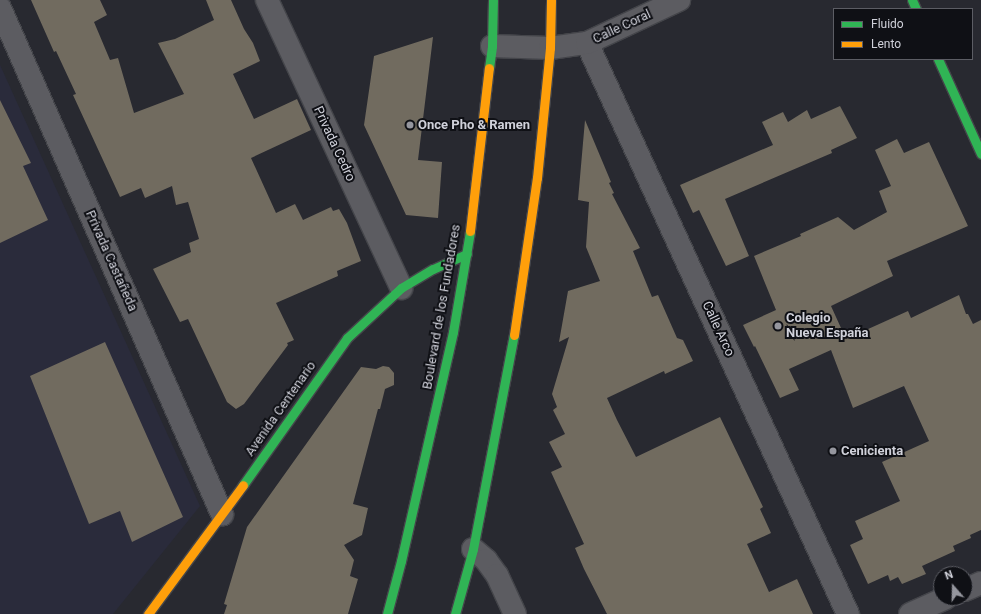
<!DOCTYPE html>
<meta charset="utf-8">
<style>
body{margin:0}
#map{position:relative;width:981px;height:614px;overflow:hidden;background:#282930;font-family:Roboto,sans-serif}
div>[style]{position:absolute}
.built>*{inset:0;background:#2a2b3b}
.building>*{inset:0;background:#716b5f}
.roads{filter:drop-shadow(1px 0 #44454a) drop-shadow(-1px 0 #44454a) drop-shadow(0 1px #44454a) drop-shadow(0 -1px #44454a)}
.street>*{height:22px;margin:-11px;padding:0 11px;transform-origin:11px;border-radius:11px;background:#5c5c61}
.fast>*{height:9px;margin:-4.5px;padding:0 4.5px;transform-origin:4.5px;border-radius:4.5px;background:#30b455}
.slow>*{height:9px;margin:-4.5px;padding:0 4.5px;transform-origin:4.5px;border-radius:4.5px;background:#ff9f0a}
.dots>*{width:11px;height:11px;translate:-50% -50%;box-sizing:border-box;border:2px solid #0f1015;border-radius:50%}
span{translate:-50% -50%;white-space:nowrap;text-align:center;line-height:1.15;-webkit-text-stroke:4px #0f1015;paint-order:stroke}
.street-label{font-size:13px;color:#d0d1da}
.poi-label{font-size:13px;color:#d0d1da;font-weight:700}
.left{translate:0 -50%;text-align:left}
.legend{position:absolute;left:833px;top:8px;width:140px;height:52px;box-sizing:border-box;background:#0f1015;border:1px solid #5c5d64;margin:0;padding:5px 7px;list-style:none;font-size:12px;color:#d0d1da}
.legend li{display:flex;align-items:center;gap:8px;height:20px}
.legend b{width:20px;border:1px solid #5c5d64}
.north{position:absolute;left:933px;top:566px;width:40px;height:40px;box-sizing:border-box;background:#0f1015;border:1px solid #5c5d64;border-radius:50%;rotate:340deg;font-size:11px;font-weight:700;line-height:16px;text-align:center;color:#d0d1da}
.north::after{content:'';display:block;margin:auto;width:14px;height:18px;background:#95969e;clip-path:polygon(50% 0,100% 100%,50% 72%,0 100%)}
</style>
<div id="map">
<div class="built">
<div style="clip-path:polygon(0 65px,200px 506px,113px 614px,0 614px)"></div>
</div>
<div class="building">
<div style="clip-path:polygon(31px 0,100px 0,107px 15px,94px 22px,110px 60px,118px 58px,134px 113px,184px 94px,158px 43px,175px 39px,214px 20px,206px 0,231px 0,244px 29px,253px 43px,260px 61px,233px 74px,254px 119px,297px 99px,311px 130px,251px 158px,276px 213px,295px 204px,303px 220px,331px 207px,333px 211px,339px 209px,347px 223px,361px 261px,337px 271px,338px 276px,276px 303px,294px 340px,287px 343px,288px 345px,244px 404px,236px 409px,227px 402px,188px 319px,180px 322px,153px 269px,191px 252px,189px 243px,199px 239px,188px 202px,176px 205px,172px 186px,145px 198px,141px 188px,120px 197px,73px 95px,76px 94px,56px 51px,54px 52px)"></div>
<div style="clip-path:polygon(433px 37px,418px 160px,442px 162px,438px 218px,406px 215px,364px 125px,374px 56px)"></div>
<div style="clip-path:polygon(0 100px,31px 163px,23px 166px,48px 220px,0 243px)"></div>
<div style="clip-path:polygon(840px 106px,857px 138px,831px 150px,832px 153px,725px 199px,749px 256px,726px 266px,699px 210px,693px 213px,680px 185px,773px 145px,762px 122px,783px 112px,788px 122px,807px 110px,811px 119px)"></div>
<div style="clip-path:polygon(585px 120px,611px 182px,609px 183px,614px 193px,612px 194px,640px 248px,633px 251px,652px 297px,658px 295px,677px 338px,683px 340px,693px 361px,665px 374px,664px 371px,607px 398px,617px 420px,636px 457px,720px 417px,763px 507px,760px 509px,771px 533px,747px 544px,769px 592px,797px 579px,813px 614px,607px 614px,584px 569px,575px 548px,584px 544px,551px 472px,562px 467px,549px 442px,565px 434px,553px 410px,557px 407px,552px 394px,569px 337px,559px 342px,568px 291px,600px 281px,586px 247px,589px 202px,578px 200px)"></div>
<div style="clip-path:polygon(897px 139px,904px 153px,929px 142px,968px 226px,887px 261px,893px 276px,831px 306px,846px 339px,908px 311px,911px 318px,959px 295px,966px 314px,968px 314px,973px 324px,981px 320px,981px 530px,970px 535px,971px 538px,953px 546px,955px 551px,922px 566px,926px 574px,902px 584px,898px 577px,890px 581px,888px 575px,868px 584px,850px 545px,863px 539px,855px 521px,900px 501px,882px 462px,929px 441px,904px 386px,853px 408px,831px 350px,789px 369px,799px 390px,780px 398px,755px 346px,754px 347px,743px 325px,776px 310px,754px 256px,801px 236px,800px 234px,838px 217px,854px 230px,887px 212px,879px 191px,891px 186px,875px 150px)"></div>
<div style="clip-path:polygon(105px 342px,183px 517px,132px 542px,120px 511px,89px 524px,30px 376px)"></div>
<div style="clip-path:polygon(383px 366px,389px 367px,394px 373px,394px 385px,385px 389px,380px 409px,378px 409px,353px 504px,368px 508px,362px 535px,344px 545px,354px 560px,350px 576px,358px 579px,348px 614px,224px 614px,227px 605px,224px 604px,247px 527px,361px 367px,376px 369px)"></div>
</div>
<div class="roads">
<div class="street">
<div style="left:267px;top:0;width:318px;rotate:65deg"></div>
<div style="left:0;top:8px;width:553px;rotate:66.31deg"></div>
<div style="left:587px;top:43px;width:628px;rotate:65.44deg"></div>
<div style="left:492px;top:46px;width:58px;rotate:2deg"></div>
<div style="left:550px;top:48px;width:37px;rotate:-8deg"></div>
<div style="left:587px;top:43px;width:102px;rotate:-25.1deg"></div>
<div style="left:473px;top:549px;width:17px;rotate:40deg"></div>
<div style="left:486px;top:560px;width:19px;rotate:54deg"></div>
<div style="left:497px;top:575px;width:43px;rotate:65.2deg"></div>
<div style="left:965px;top:590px;width:17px;rotate:-24deg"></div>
<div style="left:910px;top:614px;width:39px;rotate:-24deg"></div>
</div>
<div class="fast">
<div style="left:912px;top:0;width:10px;rotate:66deg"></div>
<div style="left:938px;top:59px;width:104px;rotate:65.6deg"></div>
<div style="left:489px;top:68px;width:22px;rotate:-82deg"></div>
<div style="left:492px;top:46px;width:46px;rotate:-88.8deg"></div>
<div style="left:243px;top:485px;width:180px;rotate:-54.7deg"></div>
<div style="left:347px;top:338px;width:74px;rotate:-42.8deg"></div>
<div style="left:401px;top:288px;width:37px;rotate:-31deg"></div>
<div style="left:433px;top:269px;width:37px;rotate:-24deg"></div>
<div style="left:387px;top:614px;width:55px;rotate:-75.2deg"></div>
<div style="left:401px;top:561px;width:235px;rotate:-77.2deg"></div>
<div style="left:453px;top:332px;width:102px;rotate:-80.4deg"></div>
<div style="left:455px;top:614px;width:67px;rotate:-74.5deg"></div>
<div style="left:473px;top:549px;width:218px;rotate:-79.2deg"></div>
</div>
<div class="slow">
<div style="left:470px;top:231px;width:164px;rotate:-83.4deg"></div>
<div style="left:514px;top:335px;width:159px;rotate:-81.7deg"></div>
<div style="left:537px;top:178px;width:131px;rotate:-84.3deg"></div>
<div style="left:550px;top:48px;width:48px;rotate:-88.8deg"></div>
<div style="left:148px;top:614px;width:160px;rotate:-53.6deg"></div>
</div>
</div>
<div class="dots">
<div style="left:410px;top:125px;background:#95969e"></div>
<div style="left:778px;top:326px;background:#95969e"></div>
<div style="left:833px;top:451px;background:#95969e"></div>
</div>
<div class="street-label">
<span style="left:622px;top:27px;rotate:-25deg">Calle Coral</span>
<span style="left:334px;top:144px;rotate:65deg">Privada Cedro</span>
<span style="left:111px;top:261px;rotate:66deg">Privada Castañeda</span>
<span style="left:442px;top:307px;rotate:-80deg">Boulevard de los Fundadores</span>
<span style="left:718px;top:329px;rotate:65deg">Calle Arco</span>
<span style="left:281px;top:409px;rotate:-55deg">Avenida Centenario</span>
</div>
<div class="poi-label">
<span class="left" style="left:418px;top:125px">Once Pho &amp; Ramen</span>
<span class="left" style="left:786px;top:326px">Colegio<br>Nueva España</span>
<span class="left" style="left:841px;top:451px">Cenicienta</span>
</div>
<ul class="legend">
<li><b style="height:5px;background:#30b455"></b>Fluido</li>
<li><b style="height:5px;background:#ff9f0a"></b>Lento</li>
</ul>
<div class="north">N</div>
</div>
